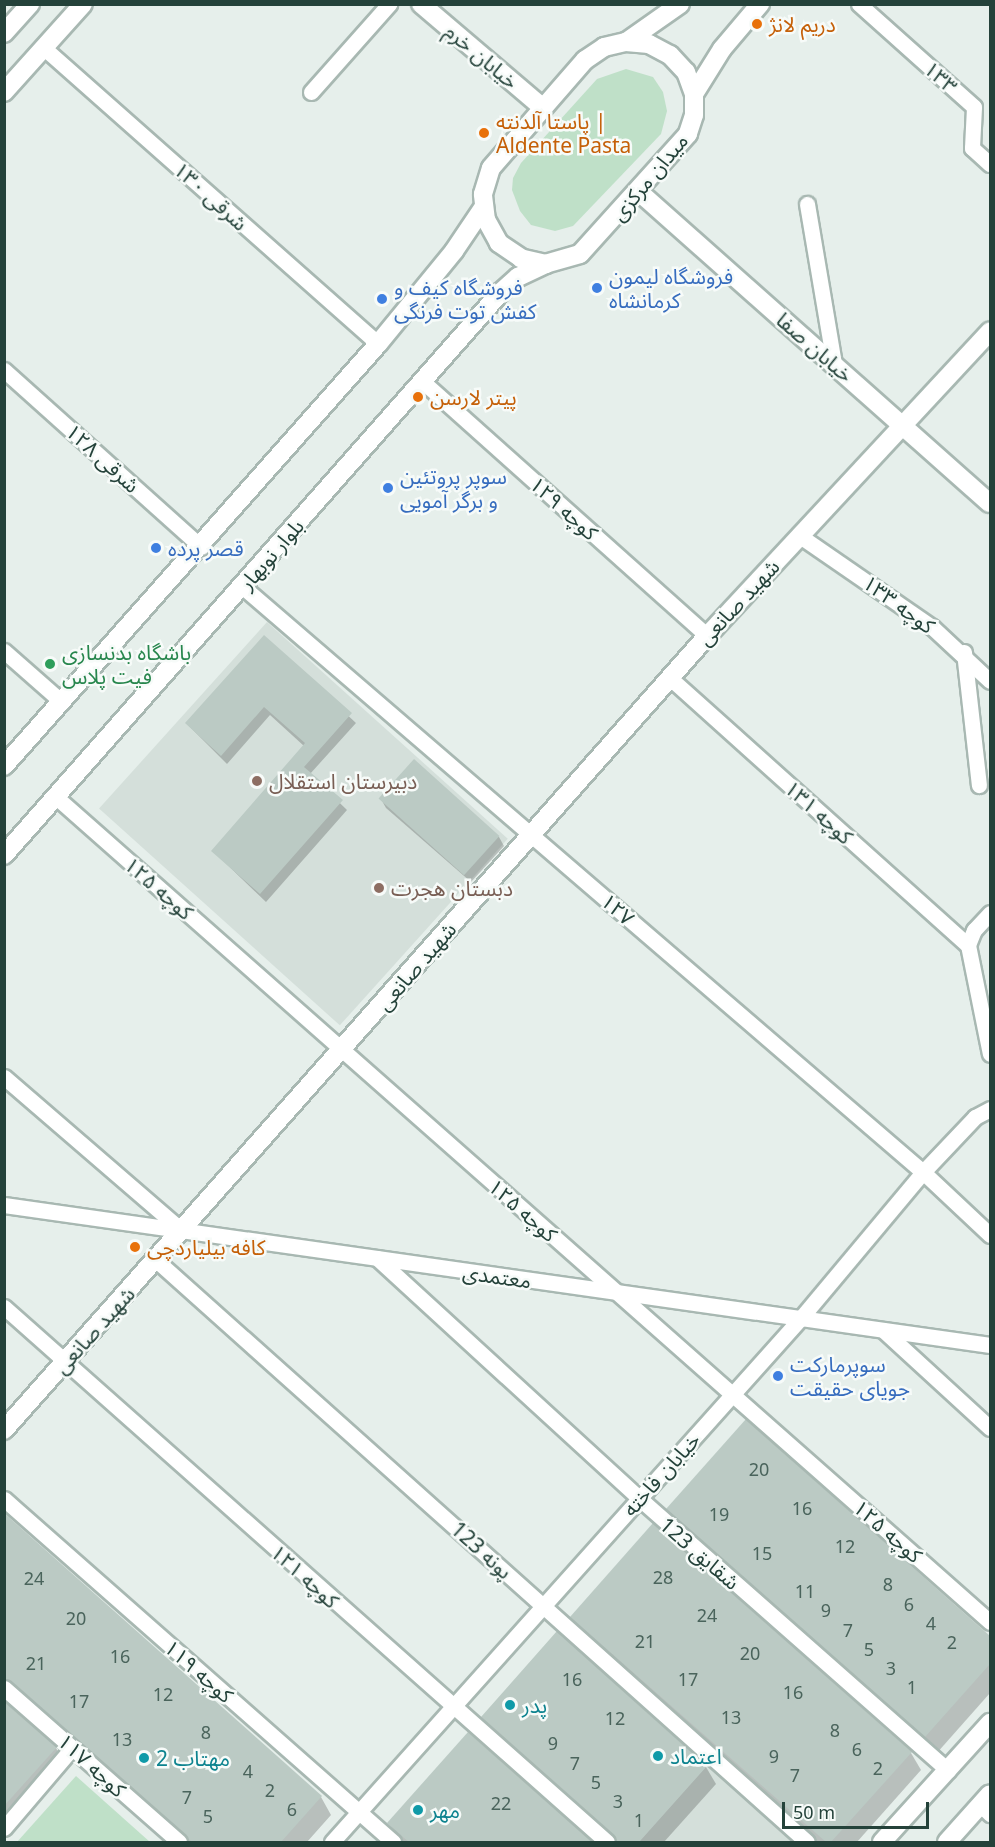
<!DOCTYPE html>
<meta charset="utf-8">
<style>
body{margin:0}
#map{position:relative;width:995px;height:1847px;overflow:hidden;background:#e6efeb;font-family:"Noto Sans","Noto Sans Arabic",sans-serif}
div>[style]{position:absolute}
.built>*{inset:0;background:#d4dfda;transform-origin:0 0}
.green>*{inset:0;background:#bfe0c8}
.shadow>*{inset:0;background:#0003}
.building>*{inset:0;background:#bbcac4;transform-origin:0 0}
.roads{filter:drop-shadow(2px 0 #a8b8b2) drop-shadow(-2px 0 #a8b8b2) drop-shadow(0 2px #a8b8b2) drop-shadow(0 -2px #a8b8b2)}
.minor>*{height:15px;margin:-7.5px;padding:0 7.5px;transform-origin:7.5px;border-radius:7.5px;background:#fff}
.tertiary>*{height:18px;margin:-9px;padding:0 9px;transform-origin:9px;border-radius:9px;background:#fff}
.secondary>*{height:18px;margin:-9px;padding:0 9px;transform-origin:9px;border-radius:9px;background:#fff}
.dots>*{width:16px;height:16px;translate:-50% -50%;box-sizing:border-box;border:3px solid #f7fbf9;border-radius:50%}
span{translate:-50% -50%;white-space:nowrap;text-align:center;line-height:1.15;-webkit-text-stroke:5px #f7fbf9;paint-order:stroke}
.number-label{font-size:18px;color:#4a645c}
.number-label span{-webkit-text-stroke-width:0}
.food-label{font-size:21px;color:#c56008}
.left{translate:0 -50%;text-align:left}
.street-label{font-size:21px;color:#24423a}
.shop-label{font-size:21px;color:#366cbe}
.leisure-label{font-size:21px;color:#27864d}
.education-label{font-size:21px;color:#785e54}
.culture-label{font-size:21px;color:#0d838f}
.frame{position:absolute;inset:0;border:6px solid #24423a;pointer-events:none}
.scale{position:absolute;left:782px;top:1802px;width:147px;height:27px;box-sizing:border-box;border:3px solid #24423a;border-top:0;padding-left:8px;font-size:18px;line-height:21px;white-space:nowrap;color:#24423a;-webkit-text-stroke:4px #f7fbf9;paint-order:stroke}
</style>
<div id="map">
<div class="built">
<div style="left:267px;top:622px;width:324px;height:251px;rotate:42deg"></div>
<div style="clip-path:polygon(710px 1762px,800px 1842px,639px 1842px)"></div>
</div>
<div class="green">
<div style="clip-path:polygon(626px 69px,653px 77px,663px 92px,667px 111px,661px 134px,573px 226px,555px 231px,531px 225px,520px 211px,512px 190px,513px 178px,521px 163px,597px 79px)"></div>
<div style="clip-path:polygon(76px 1776px,150px 1842px,17px 1842px)"></div>
</div>
<div class="shadow">
<div style="clip-path:polygon(264px 637px,356px 723px,310px 774px,347px 810px,266px 902px,213px 851px,304px 746px,270px 715px,227px 764px,187px 724px)"></div>
<div style="clip-path:polygon(381px 799px,499px 837px,504px 846px,471px 882px,386px 808px)"></div>
<div style="clip-path:polygon(746px 1421px,990px 1638px,990px 1693px,936px 1754px,678px 1527px,668px 1509px)"></div>
<div style="clip-path:polygon(4px 1515px,321px 1797px,331px 1815px,307px 1842px,184px 1842px,16px 1695px,4px 1703px)"></div>
<div style="clip-path:polygon(572px 1617px,911px 1753px,921px 1770px,857px 1842px,817px 1842px,582px 1635px)"></div>
<div style="clip-path:polygon(4px 1703px,56px 1748px,66px 1766px,4px 1835px)"></div>
<div style="clip-path:polygon(482px 1717px,706px 1767px,716px 1784px,664px 1842px,614px 1842px,493px 1735px)"></div>
<div style="clip-path:polygon(468px 1734px,591px 1842px,401px 1842px,389px 1823px)"></div>
</div>
<div class="building">
<div style="clip-path:polygon(264px 635px,352px 713px,304px 767px,343px 800px,260px 894px,211px 851px,305px 743px,264px 707px,221px 756px,185px 723px)"></div>
<div style="left:414px;top:759px;width:115px;height:53px;rotate:42deg"></div>
<div style="clip-path:polygon(746px 1419px,990px 1636px,990px 1664px,925px 1737px,666px 1509px)"></div>
<div style="clip-path:polygon(4px 1513px,322px 1796px,281px 1842px,192px 1842px,4px 1678px)"></div>
<div style="clip-path:polygon(653px 1523px,912px 1752px,831px 1842px,826px 1842px,570px 1617px)"></div>
<div style="clip-path:polygon(557px 1631px,707px 1766px,639px 1842px,617px 1842px,613px 1835px,481px 1717px)"></div>
<div style="clip-path:polygon(4px 1701px,57px 1747px,4px 1806px)"></div>
<div style="clip-path:polygon(468px 1732px,593px 1842px,409px 1842px,404px 1838px,387px 1823px)"></div>
</div>
<div class="roads">
<div class="minor">
<div style="left:859px;top:4px;width:154px;rotate:41.8deg"></div>
<div style="left:974px;top:107px;width:41px;rotate:92.8deg"></div>
<div style="left:972px;top:148px;width:24px;rotate:42deg"></div>
<div style="left:44px;top:48px;width:446px;rotate:41.5deg"></div>
<div style="left:311px;top:92px;width:118px;rotate:-48.4deg"></div>
<div style="left:807px;top:204px;width:162px;rotate:80.4deg"></div>
<div style="left:4px;top:370px;width:265px;rotate:41.9deg"></div>
<div style="left:421px;top:380px;width:384px;rotate:41.8deg"></div>
<div style="left:800px;top:536px;width:160px;rotate:34.6deg"></div>
<div style="left:932px;top:627px;width:79px;rotate:43deg"></div>
<div style="left:243px;top:587px;width:897px;rotate:40.71deg"></div>
<div style="left:923px;top:1172px;width:92px;rotate:43.2deg"></div>
<div style="left:4px;top:651px;width:77px;rotate:41.3deg"></div>
<div style="left:964px;top:652px;width:134px;rotate:83.6deg"></div>
<div style="left:670px;top:678px;width:400px;rotate:41.9deg"></div>
<div style="left:56px;top:797px;width:1246px;rotate:41.45deg"></div>
<div style="left:990px;top:913px;width:23px;rotate:133deg"></div>
<div style="left:974px;top:930px;width:16px;rotate:112deg"></div>
<div style="left:968px;top:945px;width:111px;rotate:78.6deg"></div>
<div style="left:4px;top:1077px;width:234px;rotate:40.8deg"></div>
<div style="left:4px;top:1205px;width:996px;rotate:8.08deg"></div>
<div style="left:377px;top:1258px;width:355px;rotate:42.5deg"></div>
<div style="left:639px;top:1498px;width:412px;rotate:41.4deg"></div>
<div style="left:156px;top:1260px;width:873px;rotate:41.8deg"></div>
<div style="left:4px;top:1307px;width:806px;rotate:41.58deg"></div>
<div style="left:883px;top:1330px;width:145px;rotate:42.5deg"></div>
<div style="left:4px;top:1499px;width:519px;rotate:41.4deg"></div>
<div style="left:4px;top:1688px;width:233px;rotate:41.3deg"></div>
<div style="left:981px;top:1805px;width:13px;rotate:45deg"></div>
<div style="left:4px;top:1828px;width:105px;rotate:-49.6deg"></div>
<div style="left:332px;top:1842px;width:702px;rotate:-48.18deg"></div>
<div style="left:800px;top:1319px;width:192px;rotate:-50.1deg"></div>
<div style="left:923px;top:1172px;width:76px;rotate:-46.6deg"></div>
<div style="left:975px;top:1117px;width:17px;rotate:-28deg"></div>
</div>
<div class="tertiary">
<div style="left:421px;top:4px;width:160px;rotate:40.4deg"></div>
<div style="left:4px;top:33px;width:39px;rotate:-48deg"></div>
<div style="left:4px;top:92px;width:118px;rotate:-48.1deg"></div>
<div style="left:638px;top:191px;width:470px;rotate:41.6deg"></div>
<div style="left:4px;top:1430px;width:1060px;rotate:-48.48deg"></div>
<div style="left:707px;top:636px;width:416px;rotate:-47.1deg"></div>
</div>
<div class="secondary">
<div style="left:626px;top:42px;width:23px;rotate:5deg"></div>
<div style="left:649px;top:44px;width:24px;rotate:28deg"></div>
<div style="left:670px;top:55px;width:23px;rotate:47deg"></div>
<div style="left:686px;top:72px;width:23px;rotate:70deg"></div>
<div style="left:694px;top:94px;width:21px;rotate:90deg"></div>
<div style="left:694px;top:115px;width:20px;rotate:108deg"></div>
<div style="left:688px;top:134px;width:161px;rotate:132deg"></div>
<div style="left:580px;top:254px;width:35px;rotate:164deg"></div>
<div style="left:546px;top:264px;width:26px;rotate:-167deg"></div>
<div style="left:521px;top:258px;width:27px;rotate:-146deg"></div>
<div style="left:499px;top:243px;width:26px;rotate:-119deg"></div>
<div style="left:486px;top:220px;width:26px;rotate:-97deg"></div>
<div style="left:483px;top:194px;width:27px;rotate:-73deg"></div>
<div style="left:491px;top:168px;width:143px;rotate:-49deg"></div>
<div style="left:585px;top:60px;width:23px;rotate:-34deg"></div>
<div style="left:604px;top:47px;width:23px;rotate:-13deg"></div>
<div style="left:626px;top:42px;width:66px;rotate:-35.1deg"></div>
<div style="left:694px;top:94px;width:53px;rotate:-58.1deg"></div>
<div style="left:722px;top:49px;width:59px;rotate:-49.8deg"></div>
<div style="left:4px;top:766px;width:564px;rotate:-48.45deg"></div>
<div style="left:378px;top:344px;width:120px;rotate:-50.7deg"></div>
<div style="left:454px;top:251px;width:52px;rotate:-56deg"></div>
<div style="left:4px;top:855px;width:750px;rotate:-48.57deg"></div>
<div style="left:500px;top:293px;width:24px;rotate:-42deg"></div>
<div style="left:518px;top:277px;width:31px;rotate:-25deg"></div>
<div style="left:882px;top:1842px;width:161px;rotate:-47.8deg"></div>
<div style="left:947px;top:1842px;width:64px;rotate:-48.1deg"></div>
</div>
</div>
<div class="dots">
<div style="left:757px;top:24px;background:#e8710a"></div>
<div style="left:484px;top:133px;background:#e8710a"></div>
<div style="left:597px;top:288px;background:#3f7fe0"></div>
<div style="left:382px;top:299px;background:#3f7fe0"></div>
<div style="left:418px;top:397px;background:#e8710a"></div>
<div style="left:388px;top:488px;background:#3f7fe0"></div>
<div style="left:156px;top:548px;background:#3f7fe0"></div>
<div style="left:50px;top:664px;background:#2e9e5b"></div>
<div style="left:257px;top:781px;background:#8d6e63"></div>
<div style="left:379px;top:888px;background:#8d6e63"></div>
<div style="left:135px;top:1247px;background:#e8710a"></div>
<div style="left:778px;top:1376px;background:#3f7fe0"></div>
<div style="left:510px;top:1705px;background:#0f9aa8"></div>
<div style="left:658px;top:1756px;background:#0f9aa8"></div>
<div style="left:144px;top:1758px;background:#0f9aa8"></div>
<div style="left:418px;top:1810px;background:#0f9aa8"></div>
</div>
<div class="number-label">
<span style="left:759px;top:1469px">20</span>
<span style="left:802px;top:1508px">16</span>
<span style="left:719px;top:1514px">19</span>
<span style="left:845px;top:1546px">12</span>
<span style="left:762px;top:1553px">15</span>
<span style="left:663px;top:1577px">28</span>
<span style="left:34px;top:1578px">24</span>
<span style="left:888px;top:1584px">8</span>
<span style="left:805px;top:1591px">11</span>
<span style="left:909px;top:1604px">6</span>
<span style="left:826px;top:1610px">9</span>
<span style="left:707px;top:1615px">24</span>
<span style="left:76px;top:1618px">20</span>
<span style="left:931px;top:1623px">4</span>
<span style="left:848px;top:1630px">7</span>
<span style="left:645px;top:1641px">21</span>
<span style="left:952px;top:1642px">2</span>
<span style="left:869px;top:1649px">5</span>
<span style="left:750px;top:1653px">20</span>
<span style="left:120px;top:1656px">16</span>
<span style="left:36px;top:1663px">21</span>
<span style="left:891px;top:1668px">3</span>
<span style="left:572px;top:1679px">16</span>
<span style="left:688px;top:1679px">17</span>
<span style="left:912px;top:1687px">1</span>
<span style="left:793px;top:1692px">16</span>
<span style="left:163px;top:1694px">12</span>
<span style="left:79px;top:1701px">17</span>
<span style="left:731px;top:1717px">13</span>
<span style="left:615px;top:1718px">12</span>
<span style="left:835px;top:1730px">8</span>
<span style="left:206px;top:1732px">8</span>
<span style="left:122px;top:1739px">13</span>
<span style="left:553px;top:1743px">9</span>
<span style="left:857px;top:1749px">6</span>
<span style="left:774px;top:1756px">9</span>
<span style="left:575px;top:1763px">7</span>
<span style="left:878px;top:1768px">2</span>
<span style="left:248px;top:1771px">4</span>
<span style="left:795px;top:1775px">7</span>
<span style="left:596px;top:1782px">5</span>
<span style="left:270px;top:1790px">2</span>
<span style="left:187px;top:1797px">7</span>
<span style="left:618px;top:1801px">3</span>
<span style="left:501px;top:1803px">22</span>
<span style="left:292px;top:1809px">6</span>
<span style="left:208px;top:1816px">5</span>
<span style="left:639px;top:1820px">1</span>
</div>
<div class="food-label">
<span class="left" style="left:769px;top:24px">دریم لانژ</span>
<span class="left" style="left:496px;top:133px">پاستا آلدنته |<br>Aldente Pasta</span>
<span class="left" style="left:430px;top:397px">پیتر لارسن</span>
<span class="left" style="left:147px;top:1247px">کافه بیلیاردچی</span>
</div>
<div class="street-label">
<span style="left:482px;top:56px;rotate:40deg">خیابان خرم</span>
<span style="left:941px;top:77px;rotate:42deg">۱۳۳</span>
<span style="left:649px;top:177px;rotate:-50deg">میدان مرکزی</span>
<span style="left:211px;top:196px;rotate:42deg">۱۳۰ شرقی</span>
<span style="left:815px;top:347px;rotate:41deg">خیابان صفا</span>
<span style="left:103px;top:458px;rotate:42deg">۱۲۸ شرقی</span>
<span style="left:564px;top:508px;rotate:42deg">کوچه ۱۲۹</span>
<span style="left:271px;top:554px;rotate:-49deg">بلوار نوبهار</span>
<span style="left:738px;top:602px;rotate:-47deg">شهید صانعی</span>
<span style="left:899px;top:604px;rotate:36deg">کوچه ۱۳۳</span>
<span style="left:819px;top:812px;rotate:42deg">کوچه ۱۳۱</span>
<span style="left:159px;top:888px;rotate:41deg">کوچه ۱۲۵</span>
<span style="left:618px;top:909px;rotate:41deg">۱۲۷</span>
<span style="left:416px;top:966px;rotate:-49deg">شهید صانعی</span>
<span style="left:523px;top:1210px;rotate:41deg">کوچه ۱۲۵</span>
<span style="left:497px;top:1276px;rotate:8deg">معتمدی</span>
<span style="left:94px;top:1330px;rotate:-48deg">شهید صانعی</span>
<span style="left:661px;top:1474px;rotate:-48deg">خیابان فاخته</span>
<span style="left:888px;top:1531px;rotate:41deg">کوچه ۱۲۵</span>
<span style="left:482px;top:1550px;rotate:42deg">123 پونه</span>
<span style="left:700px;top:1553px;rotate:41deg">123 شقایق</span>
<span style="left:305px;top:1576px;rotate:42deg">کوچه ۱۲۱</span>
<span style="left:199px;top:1671px;rotate:41deg">کوچه ۱۱۹</span>
<span style="left:92px;top:1765px;rotate:42deg">کوچه ۱۱۷</span>
</div>
<div class="shop-label">
<span class="left" style="left:609px;top:288px">فروشگاه لیمون<br>کرمانشاه</span>
<span class="left" style="left:394px;top:299px">فروشگاه کیف و<br>کفش توت فرنگی</span>
<span class="left" style="left:400px;top:488px">سوپر پروتئین<br>و برگر آمویی</span>
<span class="left" style="left:168px;top:548px">قصر پرده</span>
<span class="left" style="left:790px;top:1376px">سوپرمارکت<br>جویای حقیقت</span>
</div>
<div class="leisure-label">
<span class="left" style="left:62px;top:664px">باشگاه بدنسازی<br>فیت پلاس</span>
</div>
<div class="education-label">
<span class="left" style="left:269px;top:781px">دبیرستان استقلال</span>
<span class="left" style="left:391px;top:888px">دبستان هجرت</span>
</div>
<div class="culture-label">
<span class="left" style="left:522px;top:1705px">پدر</span>
<span class="left" style="left:670px;top:1756px">اعتماد</span>
<span class="left" style="left:156px;top:1758px">مهتاب 2</span>
<span class="left" style="left:430px;top:1810px">مهر</span>
</div>
<div class="frame"></div>
<div class="scale">50 m</div>
</div>
